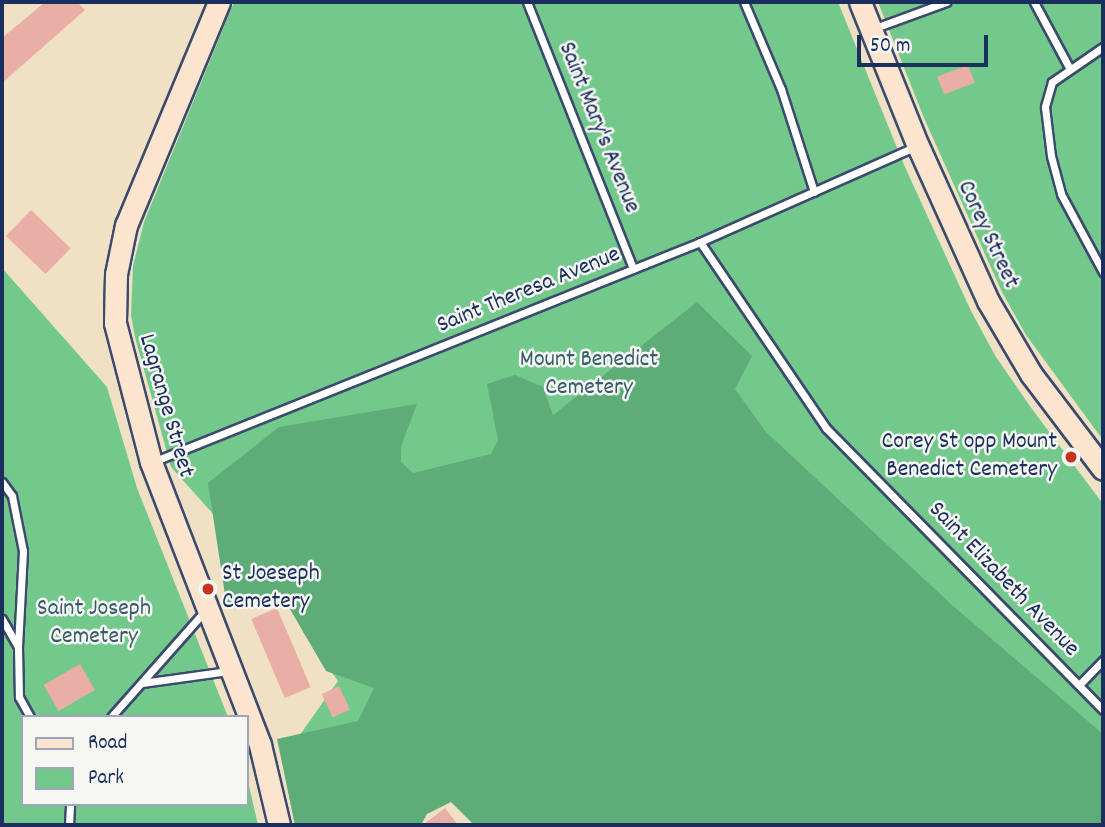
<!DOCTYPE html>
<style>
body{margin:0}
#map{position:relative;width:1105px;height:827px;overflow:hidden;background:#f0e0c4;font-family:Dekko,sans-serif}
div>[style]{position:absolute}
.green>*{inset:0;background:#73c88c}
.forest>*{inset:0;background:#5eac78}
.building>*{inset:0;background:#e9aea6;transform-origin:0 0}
.roads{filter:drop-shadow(2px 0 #3b4a6d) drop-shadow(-2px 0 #3b4a6d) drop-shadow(0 2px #3b4a6d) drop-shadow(0 -2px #3b4a6d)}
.lane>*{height:7px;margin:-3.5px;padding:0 3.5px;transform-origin:3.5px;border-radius:3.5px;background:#fff}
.secondary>*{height:21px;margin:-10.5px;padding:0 10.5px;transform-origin:10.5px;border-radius:10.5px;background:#fbe5cf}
.dots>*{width:19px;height:19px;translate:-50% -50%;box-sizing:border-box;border:4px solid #f6f6f2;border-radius:50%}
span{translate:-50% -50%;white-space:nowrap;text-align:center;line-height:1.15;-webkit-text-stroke:5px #f6f6f2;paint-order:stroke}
.street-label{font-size:24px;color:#1b2f5e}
.park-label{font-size:24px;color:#355d6c}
.poi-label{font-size:24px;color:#1b2f5e}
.right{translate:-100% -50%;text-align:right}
.left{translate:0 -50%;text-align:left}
.frame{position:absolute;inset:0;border:4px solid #1b2f5e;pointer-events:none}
.legend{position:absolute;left:21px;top:715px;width:228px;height:91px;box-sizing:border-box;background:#f6f6f2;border:2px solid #9ea6b7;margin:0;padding:9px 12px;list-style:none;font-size:21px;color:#1b2f5e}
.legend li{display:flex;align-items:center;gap:14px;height:35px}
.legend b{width:35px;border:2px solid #9ea6b7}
.scale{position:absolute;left:857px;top:35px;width:131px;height:32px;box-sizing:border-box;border:4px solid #1b2f5e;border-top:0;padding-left:9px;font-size:21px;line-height:24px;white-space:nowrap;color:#1b2f5e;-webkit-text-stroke:5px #f6f6f2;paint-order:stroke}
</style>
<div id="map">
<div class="green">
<div style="clip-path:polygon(234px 2px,838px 2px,904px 165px,971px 311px,996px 357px,1032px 409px,1103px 504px,1103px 825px,416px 744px,330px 825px,295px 825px,282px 760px,338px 681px,303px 632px,291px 601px,171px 467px,135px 337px,131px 315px,133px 266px,144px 222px)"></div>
<div style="clip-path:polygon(878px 2px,1103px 2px,1103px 440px,1026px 335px,1002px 292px,924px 118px)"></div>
<div style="clip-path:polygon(2px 268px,107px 387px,137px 488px,228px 717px,23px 717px,23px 804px,247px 804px,247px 777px,258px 825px,2px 825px)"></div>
</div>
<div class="forest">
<div style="clip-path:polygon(697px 302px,752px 356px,735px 389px,765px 431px,953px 606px,1103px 734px,1103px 825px,474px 825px,451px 802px,427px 814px,421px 825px,295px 825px,277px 739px,358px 721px,374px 688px,326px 671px,280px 592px,227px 608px,208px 483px,279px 427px,417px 404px,401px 446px,401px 462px,413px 473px,491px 454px,498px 440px,487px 384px,515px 375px,543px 387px,553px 415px)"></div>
</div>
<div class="building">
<div style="clip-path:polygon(45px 2px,77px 2px,85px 10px,2px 83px,2px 38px)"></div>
<div style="left:968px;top:65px;width:19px;height:33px;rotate:69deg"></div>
<div style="left:31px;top:210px;width:55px;height:36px;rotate:44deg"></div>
<div style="left:277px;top:608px;width:86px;height:28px;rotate:67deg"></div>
<div style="left:80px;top:664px;width:30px;height:42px;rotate:60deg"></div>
<div style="left:339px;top:686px;width:26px;height:19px;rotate:65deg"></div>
<div style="clip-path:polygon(445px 808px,458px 825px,423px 825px)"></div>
</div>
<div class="roads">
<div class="lane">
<div style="left:527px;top:2px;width:287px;rotate:68.3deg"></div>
<div style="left:744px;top:2px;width:95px;rotate:67deg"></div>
<div style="left:781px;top:89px;width:108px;rotate:72.2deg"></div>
<div style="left:1034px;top:2px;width:76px;rotate:61.8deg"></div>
<div style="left:875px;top:28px;width:76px;rotate:-20.1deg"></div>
<div style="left:1103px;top:47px;width:62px;rotate:145.5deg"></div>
<div style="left:1052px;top:82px;width:26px;rotate:106deg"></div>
<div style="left:1045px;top:107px;width:49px;rotate:83deg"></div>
<div style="left:1051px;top:156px;width:39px;rotate:75deg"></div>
<div style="left:1061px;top:194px;width:89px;rotate:61.7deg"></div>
<div style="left:700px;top:242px;width:225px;rotate:55.9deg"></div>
<div style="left:826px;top:428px;width:395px;rotate:45.5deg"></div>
<div style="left:155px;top:461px;width:587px;rotate:-21.89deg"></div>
<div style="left:700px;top:242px;width:237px;rotate:-23.9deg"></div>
<div style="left:2px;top:482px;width:17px;rotate:54deg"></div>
<div style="left:12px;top:496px;width:56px;rotate:78.7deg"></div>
<div style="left:23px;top:551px;width:96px;rotate:93deg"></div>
<div style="left:2px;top:619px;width:32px;rotate:60deg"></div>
<div style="left:18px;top:647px;width:50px;rotate:88.9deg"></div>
<div style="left:19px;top:697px;width:23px;rotate:61deg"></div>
<div style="left:142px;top:683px;width:87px;rotate:-7.9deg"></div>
<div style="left:1079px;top:685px;width:35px;rotate:-46deg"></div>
<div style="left:111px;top:717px;width:140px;rotate:-48.5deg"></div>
<div style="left:69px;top:825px;width:21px;rotate:-87deg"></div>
</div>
<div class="secondary">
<div style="left:219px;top:2px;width:242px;rotate:112.6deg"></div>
<div style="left:126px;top:225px;width:50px;rotate:101.5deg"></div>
<div style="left:116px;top:274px;width:49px;rotate:91.2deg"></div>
<div style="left:115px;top:323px;width:144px;rotate:75.5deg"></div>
<div style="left:151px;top:462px;width:303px;rotate:68.9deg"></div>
<div style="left:260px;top:745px;width:82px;rotate:76.6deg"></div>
<div style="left:860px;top:2px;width:155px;rotate:68.1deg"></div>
<div style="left:918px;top:146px;width:170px;rotate:65.7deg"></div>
<div style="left:988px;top:301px;width:85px;rotate:59.5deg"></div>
<div style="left:1031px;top:374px;width:119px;rotate:52.8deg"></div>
</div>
</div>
<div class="dots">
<div style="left:1071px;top:457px;background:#c8321e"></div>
<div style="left:208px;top:589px;background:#c8321e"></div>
</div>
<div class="street-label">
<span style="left:598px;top:128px;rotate:68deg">Saint Mary's Avenue</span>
<span style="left:987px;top:235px;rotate:65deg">Corey Street</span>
<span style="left:529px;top:291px;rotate:-22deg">Saint Theresa Avenue</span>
<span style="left:165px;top:406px;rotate:74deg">Lagrange Street</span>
<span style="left:1003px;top:580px;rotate:46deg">Saint Elizabeth Avenue</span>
</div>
<div class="park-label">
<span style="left:589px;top:375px">Mount Benedict<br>Cemetery</span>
<span style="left:94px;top:624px">Saint Joseph<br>Cemetery</span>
</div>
<div class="poi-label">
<span class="right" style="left:1057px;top:457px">Corey St opp Mount<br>Benedict Cemetery</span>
<span class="left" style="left:222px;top:589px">St Joeseph<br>Cemetery</span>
</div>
<div class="frame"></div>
<ul class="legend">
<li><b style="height:9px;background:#fbe5cf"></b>Road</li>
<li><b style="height:19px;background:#73c88c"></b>Park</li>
</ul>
<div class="scale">50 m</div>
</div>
